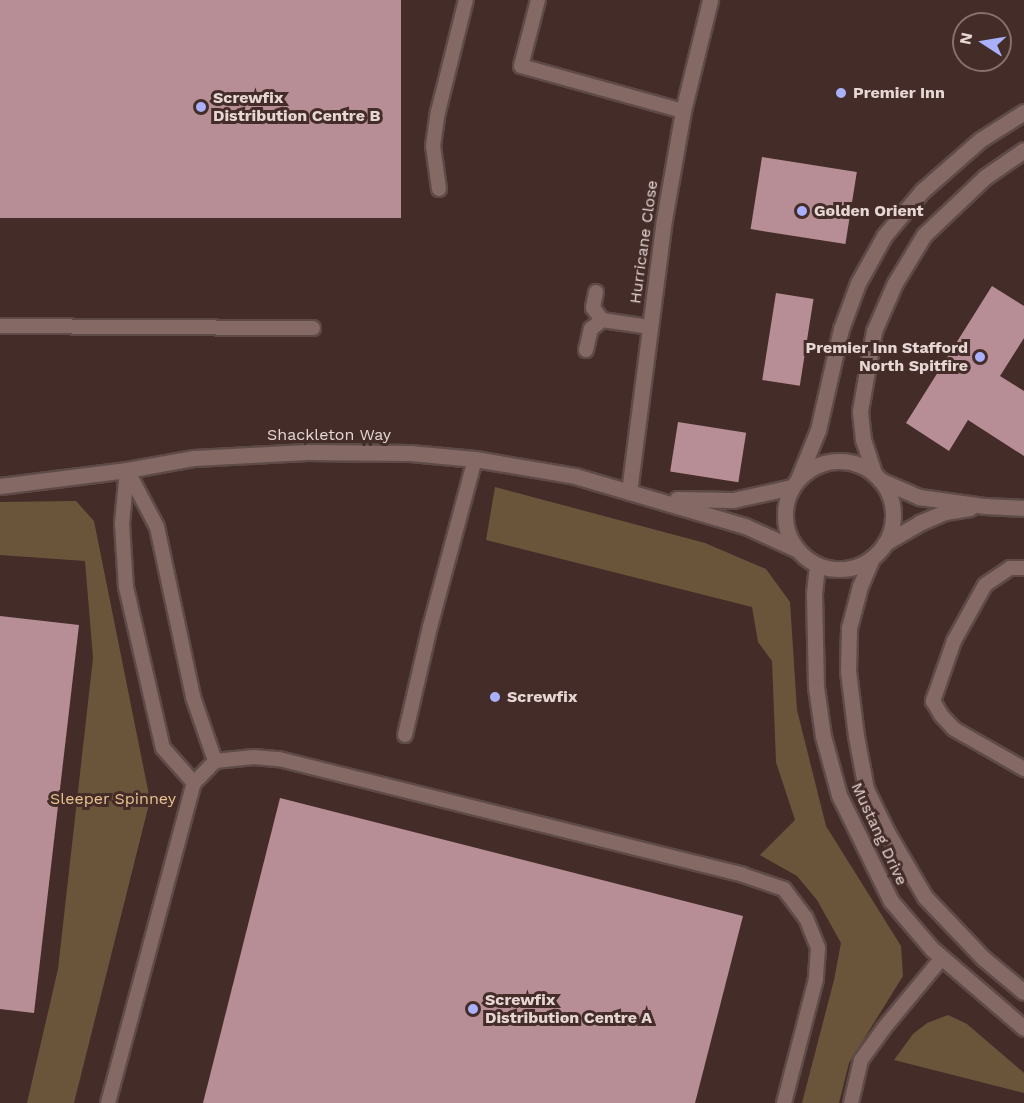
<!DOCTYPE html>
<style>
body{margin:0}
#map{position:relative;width:1024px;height:1103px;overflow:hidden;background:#442c29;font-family:"Work Sans",sans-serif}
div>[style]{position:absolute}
.forest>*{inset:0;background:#6b553a}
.building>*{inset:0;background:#b78e95;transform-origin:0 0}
.roads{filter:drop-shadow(2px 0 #5e4b48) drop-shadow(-2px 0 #5e4b48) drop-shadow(0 2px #5e4b48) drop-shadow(0 -2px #5e4b48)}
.service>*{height:14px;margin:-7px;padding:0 7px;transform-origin:7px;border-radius:7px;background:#846965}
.minor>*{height:15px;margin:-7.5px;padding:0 7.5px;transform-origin:7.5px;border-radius:7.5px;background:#846965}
.minor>.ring{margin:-7.5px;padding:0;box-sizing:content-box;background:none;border:15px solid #846965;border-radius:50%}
.dots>*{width:16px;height:16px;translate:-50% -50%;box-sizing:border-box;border:3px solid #442c29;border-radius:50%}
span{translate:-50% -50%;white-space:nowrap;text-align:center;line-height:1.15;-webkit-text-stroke:6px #442c29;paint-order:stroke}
.poi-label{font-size:16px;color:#e6d7d4;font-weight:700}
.left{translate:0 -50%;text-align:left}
.right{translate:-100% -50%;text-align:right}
.street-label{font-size:16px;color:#e6d7d4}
.park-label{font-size:16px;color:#ebc390}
.north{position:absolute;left:952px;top:12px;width:60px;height:60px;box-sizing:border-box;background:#442c29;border:2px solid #85706d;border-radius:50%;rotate:282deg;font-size:16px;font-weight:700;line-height:24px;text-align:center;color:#e6d7d4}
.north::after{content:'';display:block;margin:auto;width:21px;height:27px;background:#a9b0fc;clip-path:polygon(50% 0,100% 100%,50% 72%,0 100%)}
</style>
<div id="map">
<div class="forest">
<div style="clip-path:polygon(495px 487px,705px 543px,766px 569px,790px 602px,797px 710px,826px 826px,901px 946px,903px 976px,849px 1063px,839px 1103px,802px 1103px,834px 980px,841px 943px,817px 900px,797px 876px,760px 855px,795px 820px,776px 762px,772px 661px,758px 642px,752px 607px,486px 540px)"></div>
<div style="clip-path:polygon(76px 501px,94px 521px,150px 800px,74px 1103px,27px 1103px,58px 969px,93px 658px,85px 561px,0 555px,0 502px)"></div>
<div style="clip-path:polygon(948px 1015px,967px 1024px,1024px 1073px,1024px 1093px,894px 1060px,913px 1034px,927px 1023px)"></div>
</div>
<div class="building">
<div style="left:0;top:0;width:401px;height:218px"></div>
<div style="left:762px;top:157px;width:96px;height:73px;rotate:9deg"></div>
<div style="clip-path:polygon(992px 286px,1024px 306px,1024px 338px,1000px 376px,1024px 391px,1024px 456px,968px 420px,949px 451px,906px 423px)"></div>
<div style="left:776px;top:293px;width:38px;height:88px;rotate:9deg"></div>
<div style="left:678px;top:422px;width:69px;height:50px;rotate:9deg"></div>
<div style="clip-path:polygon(0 616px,79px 625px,34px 1013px,0 1009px)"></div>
<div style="clip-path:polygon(280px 798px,743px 916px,695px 1103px,203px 1103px)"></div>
</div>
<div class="roads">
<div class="service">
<div style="left:538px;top:0;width:68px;rotate:104.4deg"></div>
<div style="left:521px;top:66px;width:168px;rotate:15.5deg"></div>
<div style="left:439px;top:189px;width:43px;rotate:-97.9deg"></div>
<div style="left:433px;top:146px;width:34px;rotate:-82deg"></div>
<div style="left:438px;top:112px;width:115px;rotate:-76deg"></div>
<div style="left:596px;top:292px;width:16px;rotate:101deg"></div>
<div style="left:593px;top:308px;width:15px;rotate:53deg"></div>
<div style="left:602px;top:320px;width:49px;rotate:8.3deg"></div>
<div style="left:0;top:326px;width:313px;rotate:0.4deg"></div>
<div style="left:586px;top:350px;width:22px;rotate:-77deg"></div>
<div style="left:591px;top:329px;width:14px;rotate:-39deg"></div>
<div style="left:127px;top:470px;width:54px;rotate:95.3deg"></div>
<div style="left:122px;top:524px;width:63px;rotate:86.4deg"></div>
<div style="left:126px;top:587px;width:165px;rotate:77.1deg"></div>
<div style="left:163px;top:748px;width:47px;rotate:48.5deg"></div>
<div style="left:127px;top:470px;width:64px;rotate:62.2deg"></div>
<div style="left:157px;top:527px;width:174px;rotate:78deg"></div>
<div style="left:193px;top:697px;width:68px;rotate:71deg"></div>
<div style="left:1024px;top:568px;width:14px;rotate:180deg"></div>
<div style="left:1010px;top:568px;width:30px;rotate:146deg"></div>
<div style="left:985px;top:585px;width:64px;rotate:119deg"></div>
<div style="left:954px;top:641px;width:64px;rotate:109.3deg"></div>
<div style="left:933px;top:701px;width:16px;rotate:60deg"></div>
<div style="left:941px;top:715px;width:19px;rotate:47deg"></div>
<div style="left:954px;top:729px;width:81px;rotate:29.7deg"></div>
<div style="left:405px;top:735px;width:111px;rotate:-77deg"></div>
<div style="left:430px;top:627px;width:174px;rotate:-75deg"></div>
<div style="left:108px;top:1103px;width:331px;rotate:-75deg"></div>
<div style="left:194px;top:783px;width:30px;rotate:-46deg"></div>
<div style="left:215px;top:761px;width:39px;rotate:-6deg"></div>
<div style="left:254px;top:757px;width:25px;rotate:5deg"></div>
<div style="left:279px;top:759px;width:478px;rotate:14deg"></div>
<div style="left:743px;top:875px;width:43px;rotate:18.9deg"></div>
<div style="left:784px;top:889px;width:36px;rotate:53deg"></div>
<div style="left:806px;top:918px;width:32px;rotate:68deg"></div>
<div style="left:818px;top:948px;width:31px;rotate:94deg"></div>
<div style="left:816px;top:979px;width:128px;rotate:104.5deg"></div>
<div style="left:851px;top:1103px;width:44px;rotate:-76.9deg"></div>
<div style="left:861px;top:1060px;width:39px;rotate:-54deg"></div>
<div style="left:884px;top:1028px;width:91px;rotate:-50.4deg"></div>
</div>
<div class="minor">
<div class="ring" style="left:785px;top:461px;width:93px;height:93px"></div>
<div style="left:874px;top:473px;width:35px;rotate:-108deg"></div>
<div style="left:863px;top:440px;width:29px;rotate:-96deg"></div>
<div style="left:860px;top:411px;width:81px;rotate:-80.1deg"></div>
<div style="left:874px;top:331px;width:52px;rotate:-66.4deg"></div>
<div style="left:895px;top:283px;width:56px;rotate:-58.9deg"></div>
<div style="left:924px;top:235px;width:84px;rotate:-43.6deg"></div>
<div style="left:985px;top:177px;width:47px;rotate:-34.7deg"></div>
<div style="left:798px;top:479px;width:53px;rotate:-67.8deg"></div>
<div style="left:818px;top:430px;width:104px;rotate:-77.2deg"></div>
<div style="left:841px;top:329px;width:49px;rotate:-69.7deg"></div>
<div style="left:858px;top:283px;width:54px;rotate:-61deg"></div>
<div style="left:884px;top:236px;width:59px;rotate:-49.8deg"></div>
<div style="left:922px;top:191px;width:77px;rotate:-41.3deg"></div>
<div style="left:980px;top:140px;width:52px;rotate:-32.5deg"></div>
<div style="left:880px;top:480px;width:43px;rotate:23.6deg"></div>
<div style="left:919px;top:497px;width:67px;rotate:7.8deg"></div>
<div style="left:985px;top:506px;width:39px;rotate:3deg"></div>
<div style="left:0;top:486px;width:128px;rotate:-7.2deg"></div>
<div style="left:127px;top:470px;width:68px;rotate:-10.2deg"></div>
<div style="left:194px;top:458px;width:113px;rotate:-3deg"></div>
<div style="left:307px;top:452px;width:103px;rotate:0.6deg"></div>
<div style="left:410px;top:453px;width:65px;rotate:5.3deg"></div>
<div style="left:475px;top:459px;width:101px;rotate:9.6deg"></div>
<div style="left:575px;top:476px;width:177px;rotate:16.4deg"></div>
<div style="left:745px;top:526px;width:56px;rotate:24.3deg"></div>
<div style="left:629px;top:492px;width:274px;rotate:-82.7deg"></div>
<div style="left:664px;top:220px;width:111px;rotate:-80.1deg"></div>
<div style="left:683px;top:111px;width:114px;rotate:-76.3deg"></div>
<div style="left:677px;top:499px;width:56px;rotate:1deg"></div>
<div style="left:733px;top:500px;width:60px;rotate:-12.4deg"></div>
<div style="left:885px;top:543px;width:39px;rotate:-30deg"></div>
<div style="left:919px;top:523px;width:28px;rotate:-23deg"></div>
<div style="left:945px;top:512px;width:25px;rotate:-9deg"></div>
<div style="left:872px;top:558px;width:30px;rotate:113deg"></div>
<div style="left:860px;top:586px;width:43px;rotate:104.7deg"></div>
<div style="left:849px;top:628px;width:43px;rotate:91.3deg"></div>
<div style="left:848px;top:671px;width:65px;rotate:83deg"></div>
<div style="left:856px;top:736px;width:54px;rotate:79.3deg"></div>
<div style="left:866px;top:789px;width:48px;rotate:64deg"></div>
<div style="left:887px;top:832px;width:75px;rotate:59.7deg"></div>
<div style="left:925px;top:897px;width:84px;rotate:46.4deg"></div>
<div style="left:983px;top:958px;width:53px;rotate:39.7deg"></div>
<div style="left:817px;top:565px;width:28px;rotate:96deg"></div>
<div style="left:814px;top:593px;width:94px;rotate:88.8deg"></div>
<div style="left:816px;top:687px;width:49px;rotate:81.9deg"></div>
<div style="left:823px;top:736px;width:61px;rotate:74.8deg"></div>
<div style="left:839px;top:795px;width:118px;rotate:63.9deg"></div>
<div style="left:891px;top:901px;width:63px;rotate:49.5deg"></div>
<div style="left:932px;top:949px;width:121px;rotate:40.7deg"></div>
</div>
</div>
<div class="dots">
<div style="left:841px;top:93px;background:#a9b0fc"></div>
<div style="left:201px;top:107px;background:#a9b0fc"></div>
<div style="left:802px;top:211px;background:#a9b0fc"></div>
<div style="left:980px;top:357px;background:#a9b0fc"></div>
<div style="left:495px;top:697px;background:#a9b0fc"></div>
<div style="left:473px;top:1009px;background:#a9b0fc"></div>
</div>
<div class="poi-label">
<span class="left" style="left:853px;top:93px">Premier Inn</span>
<span class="left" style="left:213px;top:107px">Screwfix<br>Distribution Centre B</span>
<span class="left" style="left:814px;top:211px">Golden Orient</span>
<span class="right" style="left:968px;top:357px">Premier Inn Stafford<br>North Spitfire</span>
<span class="left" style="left:507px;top:697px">Screwfix</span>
<span class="left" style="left:485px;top:1009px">Screwfix<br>Distribution Centre A</span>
</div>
<div class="street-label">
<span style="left:644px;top:242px;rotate:-82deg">Hurricane Close</span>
<span style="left:329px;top:435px">Shackleton Way</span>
<span style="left:879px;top:834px;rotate:65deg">Mustang Drive</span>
</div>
<div class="park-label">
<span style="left:113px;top:799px">Sleeper Spinney</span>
</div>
<div class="north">N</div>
</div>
